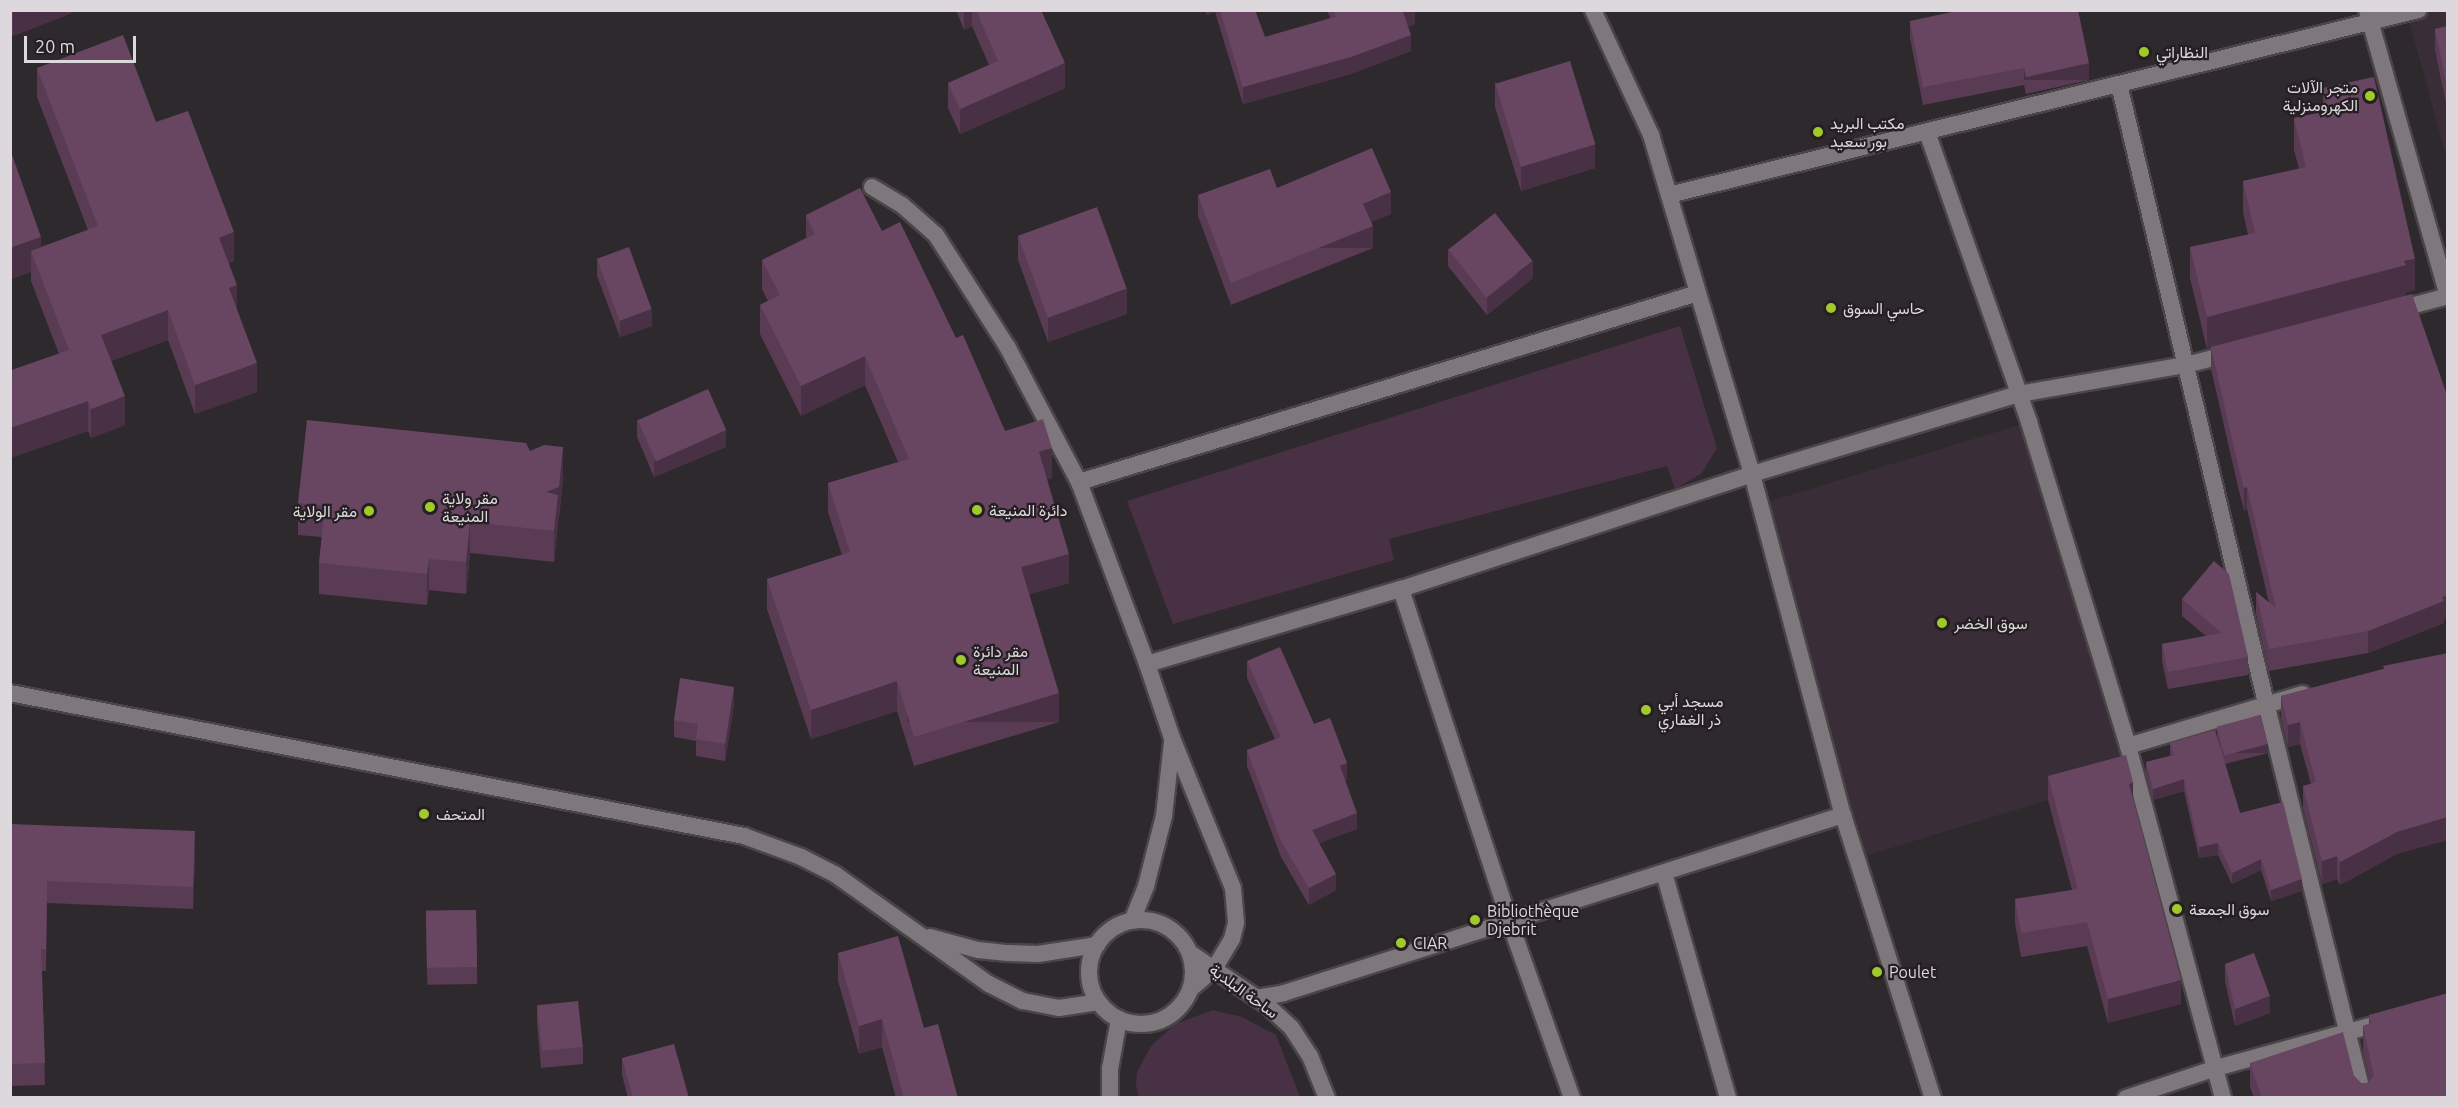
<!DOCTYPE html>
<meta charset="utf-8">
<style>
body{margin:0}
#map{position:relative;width:2458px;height:1108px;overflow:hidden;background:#2e292d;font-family:Ubuntu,Vazirmatn,sans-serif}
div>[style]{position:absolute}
.built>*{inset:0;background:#392e37;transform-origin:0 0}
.green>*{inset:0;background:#483144}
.roads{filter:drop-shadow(2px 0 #4a4548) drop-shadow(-2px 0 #4a4548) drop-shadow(0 2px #4a4548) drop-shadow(0 -2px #4a4548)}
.minor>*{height:16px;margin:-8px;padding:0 8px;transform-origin:8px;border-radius:8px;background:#7e787d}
.tertiary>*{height:16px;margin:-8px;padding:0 8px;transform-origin:8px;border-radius:8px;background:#7e787d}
.tertiary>.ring{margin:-8px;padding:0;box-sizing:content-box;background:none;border:16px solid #7e787d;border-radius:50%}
.wall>*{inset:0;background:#593c54;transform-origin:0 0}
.shaded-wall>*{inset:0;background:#493145;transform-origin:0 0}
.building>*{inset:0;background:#684662;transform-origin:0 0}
.dots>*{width:16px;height:16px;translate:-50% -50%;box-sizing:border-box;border:3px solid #251f23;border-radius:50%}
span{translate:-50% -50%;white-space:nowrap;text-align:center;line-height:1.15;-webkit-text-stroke:4.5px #251f23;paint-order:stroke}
.poi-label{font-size:16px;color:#dcd8db}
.left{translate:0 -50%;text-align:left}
.right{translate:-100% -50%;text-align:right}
.street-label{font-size:16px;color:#dcd8db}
.frame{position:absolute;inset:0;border:12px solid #dcd8db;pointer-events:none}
.scale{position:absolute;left:24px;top:36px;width:112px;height:27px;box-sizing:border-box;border:3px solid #dcd8db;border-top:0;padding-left:8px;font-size:18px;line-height:21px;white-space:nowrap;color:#dcd8db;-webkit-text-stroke:4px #251f23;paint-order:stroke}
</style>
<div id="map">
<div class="built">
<div style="clip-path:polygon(2420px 11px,2447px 11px,2447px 160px,2407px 13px)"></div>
<div style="left:2029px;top:422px;width:367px;height:282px;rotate:73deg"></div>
</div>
<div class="green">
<div style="clip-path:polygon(1680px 326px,1717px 448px,1701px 474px,1675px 489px,1667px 466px,1389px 539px,1394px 560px,1173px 624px,1127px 501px)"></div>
<div style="clip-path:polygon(1213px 1010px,1242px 1017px,1276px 1035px,1300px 1097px,1139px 1097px,1136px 1086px,1137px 1072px,1151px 1046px,1175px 1024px)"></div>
</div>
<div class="roads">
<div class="minor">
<div style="left:1593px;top:10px;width:138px;rotate:65.1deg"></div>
<div style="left:1651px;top:135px;width:354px;rotate:73.4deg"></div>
<div style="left:1752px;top:474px;width:353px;rotate:75.1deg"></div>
<div style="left:1843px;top:815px;width:297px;rotate:72.4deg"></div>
<div style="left:2367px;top:10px;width:297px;rotate:74.2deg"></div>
<div style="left:2119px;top:84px;width:636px;rotate:76.64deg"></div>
<div style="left:2266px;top:703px;width:407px;rotate:76.1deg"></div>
<div style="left:1927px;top:132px;width:307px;rotate:70.6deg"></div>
<div style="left:2029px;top:422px;width:339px;rotate:73deg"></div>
<div style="left:2128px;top:746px;width:365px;rotate:74.9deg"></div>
<div style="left:872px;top:187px;width:35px;rotate:31deg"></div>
<div style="left:902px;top:205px;width:45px;rotate:41.4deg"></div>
<div style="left:936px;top:235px;width:134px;rotate:57.5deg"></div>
<div style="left:1008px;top:348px;width:152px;rotate:62.1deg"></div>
<div style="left:1079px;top:482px;width:194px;rotate:69.5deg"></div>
<div style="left:1147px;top:664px;width:78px;rotate:71.3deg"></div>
<div style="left:1172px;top:738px;width:162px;rotate:67.9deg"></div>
<div style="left:1233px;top:888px;width:35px;rotate:85deg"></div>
<div style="left:1236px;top:923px;width:16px;rotate:104deg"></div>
<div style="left:1232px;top:939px;width:35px;rotate:121deg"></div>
<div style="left:1214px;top:969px;width:30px;rotate:140deg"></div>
<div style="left:1669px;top:195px;width:772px;rotate:-13.87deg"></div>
<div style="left:2396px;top:310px;width:54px;rotate:-15.1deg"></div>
<div style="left:1079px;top:482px;width:647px;rotate:-16.98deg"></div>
<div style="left:1401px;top:589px;width:348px;rotate:71.9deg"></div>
<div style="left:1509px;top:920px;width:189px;rotate:70.5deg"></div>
<div style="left:1147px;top:664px;width:265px;rotate:-16.5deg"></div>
<div style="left:1401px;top:589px;width:369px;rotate:-18.1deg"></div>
<div style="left:1752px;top:474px;width:279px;rotate:-16.7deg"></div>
<div style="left:2019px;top:394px;width:169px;rotate:-9.9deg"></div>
<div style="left:2186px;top:365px;width:48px;rotate:-14.6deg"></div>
<div style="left:2128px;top:746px;width:182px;rotate:-16.6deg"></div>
<div style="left:1664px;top:873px;width:234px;rotate:74.1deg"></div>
<div style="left:1132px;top:921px;width:38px;rotate:-68deg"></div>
<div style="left:1146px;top:886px;width:72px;rotate:-75.6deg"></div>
<div style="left:1164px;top:816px;width:74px;rotate:-83.8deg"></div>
<div style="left:1257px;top:998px;width:27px;rotate:-10deg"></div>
<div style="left:1284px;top:993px;width:587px;rotate:-17.66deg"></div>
<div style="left:2126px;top:1098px;width:95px;rotate:-18.4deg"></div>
<div style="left:2216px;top:1068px;width:174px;rotate:-15.3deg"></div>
</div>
<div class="tertiary">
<div style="left:10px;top:693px;width:748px;rotate:11.02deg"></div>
<div style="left:744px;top:836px;width:61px;rotate:20.2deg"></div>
<div style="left:801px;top:857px;width:39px;rotate:27deg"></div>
<div style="left:836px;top:875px;width:188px;rotate:35.5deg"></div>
<div style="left:989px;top:984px;width:38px;rotate:27deg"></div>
<div style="left:1023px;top:1001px;width:37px;rotate:11deg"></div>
<div style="left:1059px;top:1008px;width:40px;rotate:-8.5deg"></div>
<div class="ring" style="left:1089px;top:920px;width:88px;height:88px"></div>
<div style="left:930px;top:937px;width:50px;rotate:15.2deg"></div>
<div style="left:978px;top:950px;width:30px;rotate:6deg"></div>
<div style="left:1008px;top:953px;width:30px;rotate:2deg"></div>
<div style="left:1038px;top:954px;width:60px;rotate:-8.7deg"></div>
<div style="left:1190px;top:953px;width:93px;rotate:34deg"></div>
<div style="left:1267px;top:1005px;width:33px;rotate:43deg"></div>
<div style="left:1291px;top:1027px;width:35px;rotate:57deg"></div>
<div style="left:1310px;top:1056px;width:45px;rotate:68deg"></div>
<div style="left:1110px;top:1098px;width:29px;rotate:-90deg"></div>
<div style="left:1110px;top:1069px;width:51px;rotate:-79.8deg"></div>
</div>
</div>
<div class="wall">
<div style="clip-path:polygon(10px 10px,79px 10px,13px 36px,10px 28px)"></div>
<div style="clip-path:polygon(956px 10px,1041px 10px,1065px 88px,960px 134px,948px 108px,948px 83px,989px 65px,972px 26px,964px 30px)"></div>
<div style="clip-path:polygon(1205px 10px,1255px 10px,1265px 37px,1330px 18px,1327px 10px,1415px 10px,1415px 24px,1408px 27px,1411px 51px,1351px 74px,1243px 104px,1215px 12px,1207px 15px)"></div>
<div style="clip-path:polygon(1910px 21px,2089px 80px,2026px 94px,2024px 85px,1923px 105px,1910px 38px)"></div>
<div style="clip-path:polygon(2448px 26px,2448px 113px,2435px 50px,2435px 29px)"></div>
<div style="clip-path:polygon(37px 68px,156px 122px,234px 261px,229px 263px,237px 310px,257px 392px,195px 414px,168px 340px,111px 361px,125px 425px,91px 438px,88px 431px,10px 458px,10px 367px,12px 370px,59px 354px,31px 281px,31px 272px,10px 279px,41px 237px,41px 247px,88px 230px,37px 97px)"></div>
<div style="clip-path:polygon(1495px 82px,1595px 168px,1521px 191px,1495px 107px)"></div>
<div style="clip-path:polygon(2323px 88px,2415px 290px,2406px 292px,2406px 296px,2444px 623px,2368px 653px,2269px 671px,2256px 614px,2256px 592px,2269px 603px,2247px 509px,2244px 510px,2239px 491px,2211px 369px,2211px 347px,2207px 349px,2190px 278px,2190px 247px,2248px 235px,2243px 212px,2243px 181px,2299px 169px,2294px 150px,2294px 118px,2323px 112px)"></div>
<div style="clip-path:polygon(1277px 188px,1391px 214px,1371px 222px,1373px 248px,1231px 305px,1198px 216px,1198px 195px)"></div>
<div style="clip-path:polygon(806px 215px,882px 231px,956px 338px,1005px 431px,1052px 478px,1047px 479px,1069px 583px,1029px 594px,1059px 722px,914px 766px,897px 711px,811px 739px,767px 609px,767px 579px,842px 555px,828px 512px,828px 483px,898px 462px,865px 385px,801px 416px,760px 334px,760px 305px,768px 301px,762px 289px,762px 260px,806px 238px)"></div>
<div style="clip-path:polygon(1018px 236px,1127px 314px,1048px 342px,1018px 260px)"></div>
<div style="clip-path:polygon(1448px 249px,1533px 278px,1487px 315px,1448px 266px)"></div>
<div style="clip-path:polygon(597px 258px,652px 326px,620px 337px,597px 276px)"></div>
<div style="clip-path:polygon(637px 420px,726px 447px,654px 477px,637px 437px)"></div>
<div style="clip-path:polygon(530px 451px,563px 479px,559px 518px,558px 518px,554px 562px,470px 553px,466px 594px,429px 590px,427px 605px,319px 594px,319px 563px,322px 537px,298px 535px,298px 503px)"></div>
<div style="clip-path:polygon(2214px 561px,2248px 657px,2248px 675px,2168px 689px,2162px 661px,2162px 644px,2206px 636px,2182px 616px,2182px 599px)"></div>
<div style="clip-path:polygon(1247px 661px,1314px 724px,1347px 779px,1345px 780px,1357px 829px,1319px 843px,1336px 890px,1309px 905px,1281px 857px,1247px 766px,1247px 750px,1275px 739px,1247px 678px)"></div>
<div style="clip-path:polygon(2383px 666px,2397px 854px,2340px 885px,2337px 879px,2322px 884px,2303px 808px,2303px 786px,2311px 784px,2300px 744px,2288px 747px,2281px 719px,2281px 696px,2383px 669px)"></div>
<div style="clip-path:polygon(734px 705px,725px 761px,696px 756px,696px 741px,674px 737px,674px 720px)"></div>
<div style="clip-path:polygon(2217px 727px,2268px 753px,2225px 764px,2240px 813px,2302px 891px,2271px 901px,2261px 870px,2232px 884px,2218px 855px,2199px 858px,2184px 791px,2153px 800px,2146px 773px,2146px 762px,2170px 756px,2170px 743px,2220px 747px,2217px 735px)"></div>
<div style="clip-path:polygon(2048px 776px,2133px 801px,2181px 1004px,2108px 1023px,2087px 946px,2021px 957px,2015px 923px,2015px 899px,2072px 890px,2048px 800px)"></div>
<div style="clip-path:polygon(10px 824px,195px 853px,193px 909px,47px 903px,46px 971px,42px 971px,45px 1085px,10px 1086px)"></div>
<div style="left:476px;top:910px;width:74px;height:50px;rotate:89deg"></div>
<div style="clip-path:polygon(838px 953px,924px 1028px,958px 1098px,896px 1098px,882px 1047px,859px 1054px,838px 981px)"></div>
<div style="clip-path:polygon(2225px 964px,2270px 1013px,2235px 1026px,2225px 981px)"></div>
<div style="clip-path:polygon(537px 1005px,583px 1047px,583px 1064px,541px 1068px,537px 1022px)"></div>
<div style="clip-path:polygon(2369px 1015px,2448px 1098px,2254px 1098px,2250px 1087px,2250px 1063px,2354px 1076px,2361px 1083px,2367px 1083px,2370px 1080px,2363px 1051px,2363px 1026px,2369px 1024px)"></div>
<div style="clip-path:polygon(622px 1058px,689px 1098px,628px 1098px,622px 1075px)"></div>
</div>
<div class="shaded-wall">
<div style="clip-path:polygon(13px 10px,79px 10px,13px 36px)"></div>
<div style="clip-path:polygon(964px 10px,972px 10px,972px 26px,964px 30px)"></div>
<div style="clip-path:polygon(1207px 10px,1215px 10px,1215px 12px,1207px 15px)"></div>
<div style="clip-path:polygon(1407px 10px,1415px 10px,1415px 24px,1403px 29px,1403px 12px)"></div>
<div style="clip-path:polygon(1411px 35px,1411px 51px,1351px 74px,1243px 104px,1243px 87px)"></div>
<div style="clip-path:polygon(1065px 63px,1065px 88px,960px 134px,960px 109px)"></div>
<div style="left:2089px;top:63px;width:17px;height:65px;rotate:90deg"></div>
<div style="clip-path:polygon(1595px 144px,1595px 168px,1521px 191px,1521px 166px)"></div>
<div style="clip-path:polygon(1391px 192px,1391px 214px,1363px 225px,1363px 204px)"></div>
<div style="left:1373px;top:226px;width:22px;height:153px;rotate:90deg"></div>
<div style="clip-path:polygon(234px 232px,234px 261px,219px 267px,219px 238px)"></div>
<div style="clip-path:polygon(41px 237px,41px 269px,31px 251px,31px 272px,10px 279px,10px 248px)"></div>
<div style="clip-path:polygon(2415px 259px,2415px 290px,2406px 292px,2406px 296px,2207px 349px,2207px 317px)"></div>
<div style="clip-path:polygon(1533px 261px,1533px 278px,1487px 315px,1487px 298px)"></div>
<div style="clip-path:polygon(237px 285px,237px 314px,229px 288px)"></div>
<div style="clip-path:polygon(1127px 289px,1127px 314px,1048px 342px,1048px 318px)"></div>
<div style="clip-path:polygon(652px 309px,652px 326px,620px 337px,620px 320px)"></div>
<div style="clip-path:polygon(168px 310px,168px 340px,101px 365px,101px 335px)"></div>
<div style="clip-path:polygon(865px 356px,865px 385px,801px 416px,801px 386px)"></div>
<div style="clip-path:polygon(257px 363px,257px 392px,195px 414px,195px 385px)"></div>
<div style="clip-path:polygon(125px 396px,125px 425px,91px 438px,91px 409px)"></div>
<div style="clip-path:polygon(88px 401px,88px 431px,10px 458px,10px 428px)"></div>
<div style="clip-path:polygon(726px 430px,726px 447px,654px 477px,654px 460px)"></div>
<div style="clip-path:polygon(563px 447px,563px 479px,554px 562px,554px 531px,546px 492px)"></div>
<div style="clip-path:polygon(1052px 448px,1052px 478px,1039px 482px,1039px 452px)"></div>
<div style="left:2247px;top:487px;width:22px;height:3px;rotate:90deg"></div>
<div style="clip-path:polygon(470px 522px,470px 553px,466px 594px,466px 562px)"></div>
<div style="clip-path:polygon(1069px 554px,1069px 583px,1021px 597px,1021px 567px)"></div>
<div style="clip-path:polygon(429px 559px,429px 590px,427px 605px,427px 574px)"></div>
<div style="clip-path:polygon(2448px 596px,2448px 618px,2444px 619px,2444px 623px,2368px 653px,2368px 631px,2442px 597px)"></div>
<div style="clip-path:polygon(897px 681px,897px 711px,811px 739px,811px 710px)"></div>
<div style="clip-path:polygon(734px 687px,734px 705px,725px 761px,725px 744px)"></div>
<div style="left:1059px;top:693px;width:29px;height:152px;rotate:90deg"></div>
<div style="clip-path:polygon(2300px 722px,2300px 744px,2288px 747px,2288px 725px)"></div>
<div style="left:2268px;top:744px;width:9px;height:45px;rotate:90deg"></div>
<div style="clip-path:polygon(1347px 763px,1347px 779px,1340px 782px,1340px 766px)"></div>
<div style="clip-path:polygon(2184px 779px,2184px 791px,2153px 800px,2153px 789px)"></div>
<div style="clip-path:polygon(2133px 782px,2133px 806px,2129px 784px)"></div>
<div style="clip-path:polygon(1357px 813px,1357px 829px,1312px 846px,1312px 830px)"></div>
<div style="clip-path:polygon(2448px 817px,2448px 840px,2397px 854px,2340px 885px,2340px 862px,2397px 832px)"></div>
<div style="clip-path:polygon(195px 831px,195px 853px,193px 909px,193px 887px)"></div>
<div style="clip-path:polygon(2218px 843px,2218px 855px,2199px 858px,2199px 847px)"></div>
<div style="clip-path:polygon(2337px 856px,2337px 879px,2322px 884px,2322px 861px)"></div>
<div style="clip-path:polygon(2261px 859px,2261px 870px,2232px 884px,2232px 873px)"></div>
<div style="clip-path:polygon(1336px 874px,1336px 890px,1309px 905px,1309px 888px)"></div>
<div style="clip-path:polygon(2302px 879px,2302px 891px,2271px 901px,2271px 890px)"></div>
<div style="clip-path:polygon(2181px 980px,2181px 1004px,2108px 1023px,2108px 999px)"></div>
<div style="clip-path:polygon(2270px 996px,2270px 1013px,2235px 1026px,2235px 1009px)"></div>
<div style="clip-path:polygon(882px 1019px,882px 1047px,859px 1054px,859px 1026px)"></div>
</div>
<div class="building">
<div style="clip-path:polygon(976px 10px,1041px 10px,1065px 63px,960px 109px,948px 83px,998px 61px)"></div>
<div style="clip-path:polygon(1220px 10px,1255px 10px,1265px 37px,1336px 17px,1333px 10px,1407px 10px,1403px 12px,1411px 35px,1351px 57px,1243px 87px)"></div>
<div style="clip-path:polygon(1961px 10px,2078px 10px,2089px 63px,2026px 77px,2024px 68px,1923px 87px,1910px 21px)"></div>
<div style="clip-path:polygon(2448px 26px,2448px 92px,2435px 29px)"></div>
<div style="clip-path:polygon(123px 35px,156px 122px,188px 111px,234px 232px,219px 238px,237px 285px,229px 288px,257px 363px,195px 385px,168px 310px,101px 335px,125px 396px,91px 409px,88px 401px,10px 428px,10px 367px,12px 370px,69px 350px,31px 251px,98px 226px,37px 68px)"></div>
<div style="left:1570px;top:61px;width:87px;height:78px;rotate:73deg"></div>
<div style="clip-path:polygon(2374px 77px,2415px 259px,2404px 261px,2406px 265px,2207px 317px,2190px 247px,2255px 233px,2243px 181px,2306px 167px,2294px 118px,2328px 111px,2323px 88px)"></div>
<div style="clip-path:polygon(1372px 148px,1391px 192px,1363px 204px,1373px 226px,1231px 283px,1198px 195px,1270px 169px,1277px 188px)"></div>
<div style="clip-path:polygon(10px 149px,41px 237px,10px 248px)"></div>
<div style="clip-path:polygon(860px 188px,882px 231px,900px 222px,956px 338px,963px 335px,1005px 431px,1043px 419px,1052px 448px,1039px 452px,1069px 554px,1021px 567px,1059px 693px,914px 737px,897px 681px,811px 710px,767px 579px,850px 552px,828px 483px,909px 459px,865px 356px,801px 386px,760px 305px,780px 295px,762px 260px,815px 234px,806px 215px)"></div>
<div style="left:1097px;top:207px;width:87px;height:84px;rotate:70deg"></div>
<div style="left:1495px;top:213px;width:61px;height:59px;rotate:52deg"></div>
<div style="left:629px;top:247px;width:66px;height:34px;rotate:70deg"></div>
<div style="clip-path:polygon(2412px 294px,2448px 398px,2448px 596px,2442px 597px,2444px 601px,2368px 631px,2269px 649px,2256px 592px,2276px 608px,2247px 487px,2244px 488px,2239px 469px,2211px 347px)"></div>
<div style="left:708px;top:389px;width:45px;height:77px;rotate:66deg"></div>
<div style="clip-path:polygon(307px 420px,526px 443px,530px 451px,544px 445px,563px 447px,559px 487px,546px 492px,558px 495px,554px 531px,470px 522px,466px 562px,429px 559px,427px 574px,319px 563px,325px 506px,298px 503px)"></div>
<div style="clip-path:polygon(2214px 561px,2229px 574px,2248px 657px,2168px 672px,2162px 644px,2222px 633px,2182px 599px)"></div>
<div style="clip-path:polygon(1280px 647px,1314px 724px,1330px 718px,1347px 763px,1340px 766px,1357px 813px,1312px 830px,1336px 874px,1309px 888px,1281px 841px,1247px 750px,1281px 737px,1247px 661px)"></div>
<div style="clip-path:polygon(2448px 653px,2448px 817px,2397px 832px,2340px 862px,2337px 856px,2322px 861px,2303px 786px,2316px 782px,2300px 722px,2288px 725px,2281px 696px,2384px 669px,2383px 666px)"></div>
<div style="clip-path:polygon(680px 678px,734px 687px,725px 744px,696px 739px,698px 724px,674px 720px)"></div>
<div style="left:2260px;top:715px;width:30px;height:45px;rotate:75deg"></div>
<div style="clip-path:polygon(2215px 730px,2240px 813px,2283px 802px,2302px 879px,2271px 890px,2261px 859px,2232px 873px,2218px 843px,2199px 847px,2184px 779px,2153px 789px,2146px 762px,2174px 755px,2170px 743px)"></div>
<div style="clip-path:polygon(2126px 755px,2133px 782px,2129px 784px,2181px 980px,2108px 999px,2087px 922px,2021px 933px,2015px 899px,2078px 889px,2048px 776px)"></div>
<div style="clip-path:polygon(10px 824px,195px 831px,193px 887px,47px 881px,46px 949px,41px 949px,45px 1063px,10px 1064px)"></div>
<div style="left:476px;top:910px;width:57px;height:50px;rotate:89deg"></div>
<div style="clip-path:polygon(898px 936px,924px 1028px,938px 1024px,958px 1098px,904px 1098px,882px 1019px,859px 1026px,838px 953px)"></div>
<div style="clip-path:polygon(2254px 953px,2270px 996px,2235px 1009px,2225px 964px)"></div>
<div style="clip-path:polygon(2448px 993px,2448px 1098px,2262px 1098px,2250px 1063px,2343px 1032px,2354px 1076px,2361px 1083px,2367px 1083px,2374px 1076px,2363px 1026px,2371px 1023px,2369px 1015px)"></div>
<div style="left:578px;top:1001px;width:46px;height:41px;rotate:84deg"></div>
<div style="clip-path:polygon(674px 1044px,689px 1098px,633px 1098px,622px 1058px)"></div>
</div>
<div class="dots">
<div style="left:2144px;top:52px;background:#a0c92b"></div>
<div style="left:2370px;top:96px;background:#a0c92b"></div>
<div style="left:1818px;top:132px;background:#a0c92b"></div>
<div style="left:1831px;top:308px;background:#a0c92b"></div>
<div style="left:430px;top:507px;background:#a0c92b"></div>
<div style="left:977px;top:510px;background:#a0c92b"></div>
<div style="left:369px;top:511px;background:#a0c92b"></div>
<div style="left:1942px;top:623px;background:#a0c92b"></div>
<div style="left:961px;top:660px;background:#a0c92b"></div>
<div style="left:1646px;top:710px;background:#a0c92b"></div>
<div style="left:424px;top:814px;background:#a0c92b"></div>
<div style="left:2177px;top:909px;background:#a0c92b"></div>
<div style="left:1475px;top:920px;background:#a0c92b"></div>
<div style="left:1401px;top:943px;background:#a0c92b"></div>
<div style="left:1877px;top:972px;background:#a0c92b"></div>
</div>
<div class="poi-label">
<span class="left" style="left:2156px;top:52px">النظاراتي</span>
<span class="right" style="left:2358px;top:96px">متجر الآلات<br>الكهرومنزلية</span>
<span class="left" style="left:1830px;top:132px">مكتب البريد<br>بور سعيد</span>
<span class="left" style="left:1843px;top:308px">حاسي السوق</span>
<span class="left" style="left:442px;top:507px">مقر ولاية<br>المنيعة</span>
<span class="left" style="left:989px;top:510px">دائرة المنيعة</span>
<span class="right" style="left:357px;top:511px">مقر الولاية</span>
<span class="left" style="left:1954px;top:623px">سوق الخضر</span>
<span class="left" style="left:973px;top:660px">مقر دائرة<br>المنيعة</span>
<span class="left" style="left:1658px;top:710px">مسجد أبي<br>ذر الغفاري</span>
<span class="left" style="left:436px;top:814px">المتحف</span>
<span class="left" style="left:2189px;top:909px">سوق الجمعة</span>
<span class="left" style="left:1487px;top:920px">Bibliothèque<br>Djebrit</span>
<span class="left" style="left:1413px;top:943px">CIAR</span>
<span class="left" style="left:1889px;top:972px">Poulet</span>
</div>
<div class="street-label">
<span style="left:1244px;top:991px;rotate:36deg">ساحة البلدية</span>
</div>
<div class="frame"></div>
<div class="scale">20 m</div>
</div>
